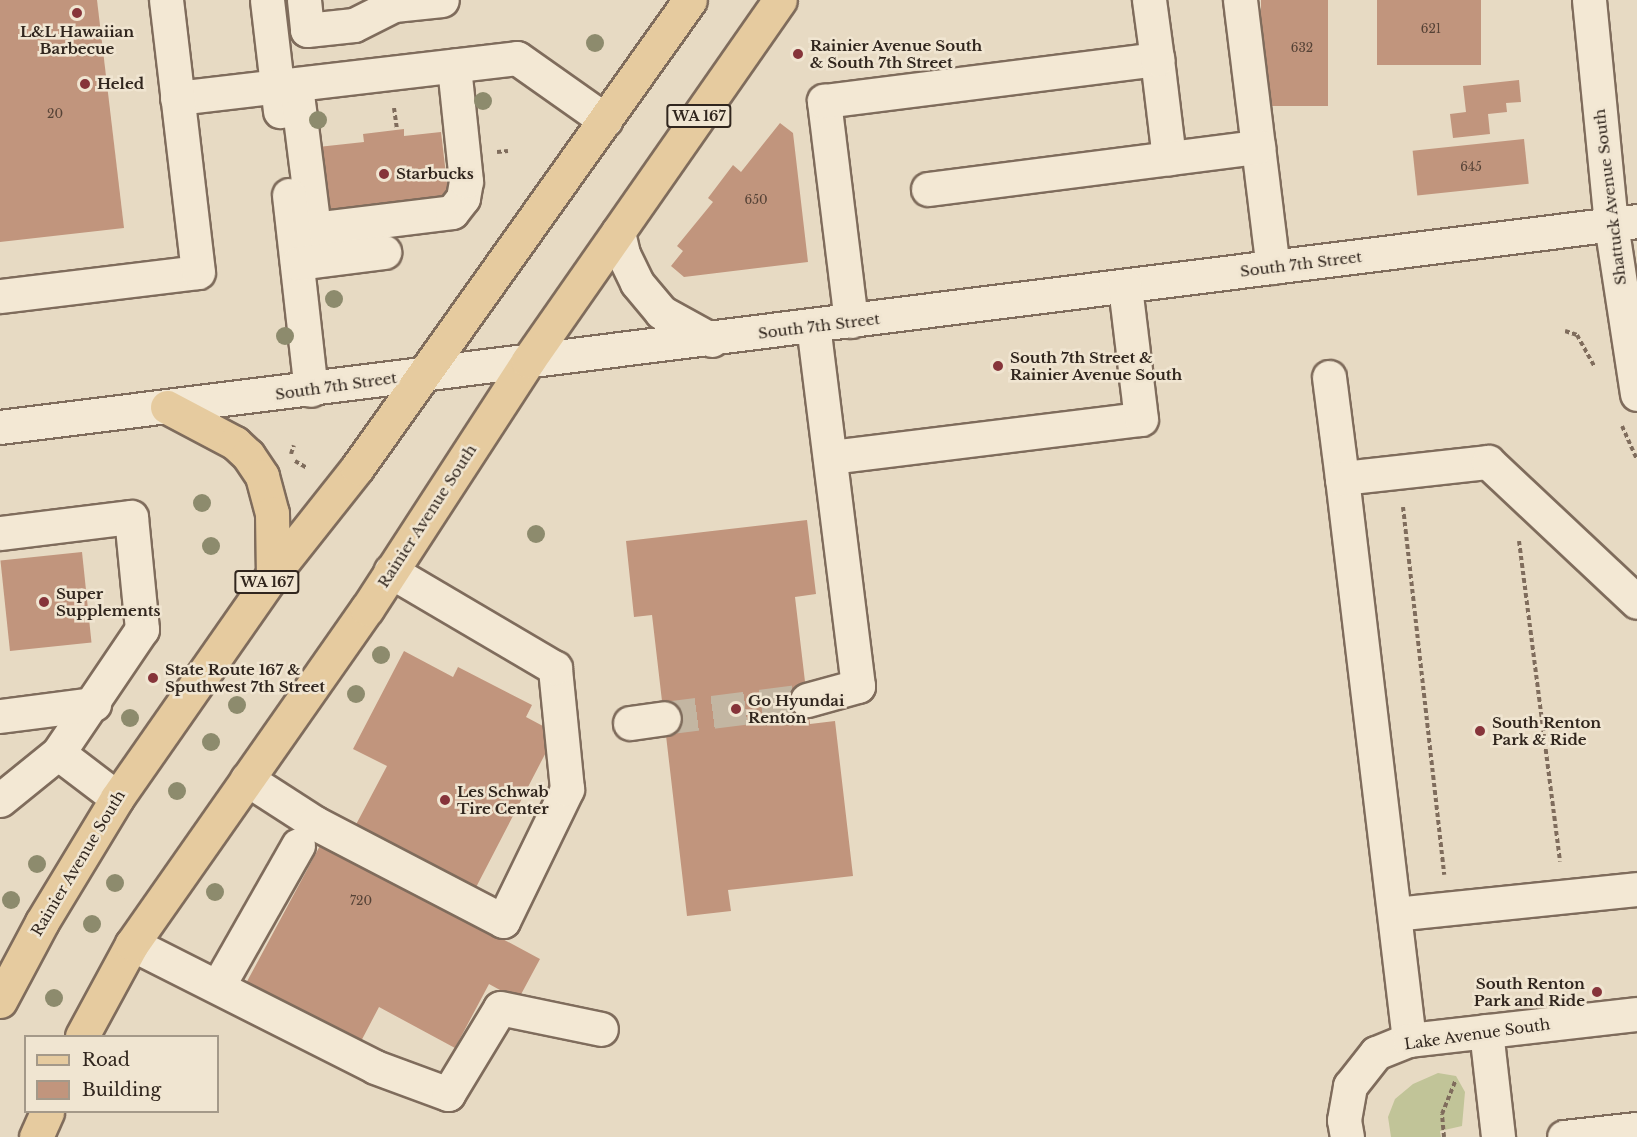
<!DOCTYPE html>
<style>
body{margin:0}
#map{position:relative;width:1637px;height:1137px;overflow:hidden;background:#e7dac3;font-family:"Libre Baskerville",serif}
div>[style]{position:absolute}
.green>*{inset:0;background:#c1c498}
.building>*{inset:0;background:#c1957d;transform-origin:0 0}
.minor-tunnel>*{height:33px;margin-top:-16.5px;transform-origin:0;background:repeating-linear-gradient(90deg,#c3b6a2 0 33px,transparent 0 49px)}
.path>*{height:4px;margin-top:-2px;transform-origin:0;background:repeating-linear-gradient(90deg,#7f6c5c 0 4.5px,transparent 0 7.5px)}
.roads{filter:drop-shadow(2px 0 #7f6c5c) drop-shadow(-2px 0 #7f6c5c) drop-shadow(0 2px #7f6c5c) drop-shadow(0 -2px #7f6c5c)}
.minor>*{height:33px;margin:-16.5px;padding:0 16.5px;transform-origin:16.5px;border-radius:16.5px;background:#f3e8d4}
.major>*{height:33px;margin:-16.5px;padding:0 16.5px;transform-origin:16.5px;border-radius:16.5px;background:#e6cb9f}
.trees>*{width:18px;height:18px;margin:-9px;border-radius:50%;background:#8d8b6d}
.dots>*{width:16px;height:16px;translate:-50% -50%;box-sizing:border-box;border:3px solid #f0e5d1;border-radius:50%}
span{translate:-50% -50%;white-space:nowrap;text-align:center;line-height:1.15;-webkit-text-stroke:5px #f0e5d1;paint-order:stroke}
.number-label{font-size:12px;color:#554236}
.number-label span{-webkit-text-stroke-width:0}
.shield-label span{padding:2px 4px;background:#f0e5d1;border:2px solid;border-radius:4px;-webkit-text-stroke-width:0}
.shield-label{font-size:14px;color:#31261e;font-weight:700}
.poi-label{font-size:15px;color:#31261e;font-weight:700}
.left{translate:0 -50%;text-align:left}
.right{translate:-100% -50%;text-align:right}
.street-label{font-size:15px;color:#31261e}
.legend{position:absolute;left:24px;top:1035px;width:195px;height:78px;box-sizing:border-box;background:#f0e5d1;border:2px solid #a49989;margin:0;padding:8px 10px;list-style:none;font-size:18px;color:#31261e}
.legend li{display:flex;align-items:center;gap:12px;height:30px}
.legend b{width:30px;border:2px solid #a49989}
</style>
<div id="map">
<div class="green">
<div style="clip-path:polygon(1438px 1073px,1456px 1076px,1465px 1092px,1462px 1126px,1440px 1131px,1441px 1137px,1391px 1137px,1388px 1117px,1395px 1099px,1413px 1084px)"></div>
</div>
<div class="building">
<div style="clip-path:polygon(0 0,97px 0,124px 228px,0 242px)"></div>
<div style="left:1261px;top:0;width:67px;height:106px"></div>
<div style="left:1377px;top:0;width:104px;height:65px"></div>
<div style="clip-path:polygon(1519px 80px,1521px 102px,1506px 103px,1507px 112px,1488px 114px,1490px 134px,1453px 138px,1450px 114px,1466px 112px,1463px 86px)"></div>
<div style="clip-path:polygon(780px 123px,793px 133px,808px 262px,684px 277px,671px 266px,683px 251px,677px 246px,713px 202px,708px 198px,733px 165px,741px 172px)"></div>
<div style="clip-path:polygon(404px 129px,404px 136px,441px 132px,449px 200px,326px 215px,318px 147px,364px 142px,363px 134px)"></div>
<div style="left:1524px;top:139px;width:45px;height:112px;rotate:84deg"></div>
<div style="clip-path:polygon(807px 520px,816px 594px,795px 597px,810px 724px,835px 721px,853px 876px,728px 890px,731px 911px,687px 916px,652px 615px,634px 617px,626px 541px)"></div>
<div style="left:82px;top:552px;width:91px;height:82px;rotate:84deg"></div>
<div style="clip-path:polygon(404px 651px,453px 677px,458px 667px,532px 705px,526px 717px,556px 733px,471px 897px,351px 834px,387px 766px,353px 749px)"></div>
<div style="clip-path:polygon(322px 842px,540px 959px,518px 1000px,489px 984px,455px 1048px,379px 1007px,358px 1047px,244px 987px)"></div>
</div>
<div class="minor-tunnel">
<div style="left:664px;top:718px;width:144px;rotate:-7.2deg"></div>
</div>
<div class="path">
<div style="left:394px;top:108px;width:22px;rotate:82deg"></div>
<div style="left:497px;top:152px;width:11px;rotate:-5deg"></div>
<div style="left:1565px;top:331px;width:13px;rotate:18deg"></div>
<div style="left:1577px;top:335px;width:37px;rotate:61deg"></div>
<div style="left:1622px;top:426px;width:37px;rotate:66deg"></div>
<div style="left:291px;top:454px;width:9px;rotate:-72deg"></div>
<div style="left:295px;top:461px;width:14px;rotate:30deg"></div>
<div style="left:1403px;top:507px;width:370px;rotate:83.6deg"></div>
<div style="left:1519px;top:541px;width:323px;rotate:82.7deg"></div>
<div style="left:1444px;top:1137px;width:23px;rotate:-95deg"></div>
<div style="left:1442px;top:1114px;width:35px;rotate:-68deg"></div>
</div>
<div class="roads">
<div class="minor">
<div style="left:267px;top:0;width:112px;rotate:83.3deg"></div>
<div style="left:304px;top:0;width:30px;rotate:84deg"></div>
<div style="left:307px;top:30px;width:47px;rotate:-6.1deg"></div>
<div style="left:354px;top:25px;width:45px;rotate:-26.6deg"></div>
<div style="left:394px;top:5px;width:48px;rotate:-5.9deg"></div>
<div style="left:1240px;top:0;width:269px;rotate:83deg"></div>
<div style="left:1589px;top:0;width:225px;rotate:84.4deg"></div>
<div style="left:1611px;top:224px;width:172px;rotate:81.3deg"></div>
<div style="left:1157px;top:59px;width:100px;rotate:83.1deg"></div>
<div style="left:296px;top:86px;width:144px;rotate:82.8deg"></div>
<div style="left:314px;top:229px;width:139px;rotate:-7deg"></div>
<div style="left:452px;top:212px;width:18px;rotate:-52deg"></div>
<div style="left:463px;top:198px;width:17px;rotate:-80deg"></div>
<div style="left:466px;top:181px;width:116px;rotate:-96deg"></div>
<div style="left:177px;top:98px;width:342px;rotate:-6.7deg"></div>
<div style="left:517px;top:58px;width:108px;rotate:35.2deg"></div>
<div style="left:928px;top:189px;width:333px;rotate:-7.3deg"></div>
<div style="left:289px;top:195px;width:196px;rotate:83.6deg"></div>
<div style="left:618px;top:232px;width:23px;rotate:77deg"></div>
<div style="left:623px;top:254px;width:32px;rotate:64deg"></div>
<div style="left:637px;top:283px;width:38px;rotate:50deg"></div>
<div style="left:661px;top:312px;width:58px;rotate:28.8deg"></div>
<div style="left:297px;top:263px;width:88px;rotate:-7.2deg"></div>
<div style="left:0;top:296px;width:199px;rotate:-6.9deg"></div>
<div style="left:198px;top:272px;width:274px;rotate:-96.7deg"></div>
<div style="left:851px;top:321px;width:222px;rotate:-97deg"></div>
<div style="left:824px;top:101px;width:336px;rotate:-7.2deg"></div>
<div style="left:1157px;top:59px;width:60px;rotate:-97.7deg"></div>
<div style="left:1329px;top:377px;width:102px;rotate:82.7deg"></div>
<div style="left:0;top:427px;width:1650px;rotate:-7.17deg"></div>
<div style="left:830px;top:457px;width:313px;rotate:-7deg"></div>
<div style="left:1141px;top:419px;width:134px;rotate:-96.9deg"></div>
<div style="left:0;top:533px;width:132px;rotate:-7deg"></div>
<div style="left:131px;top:517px;width:113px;rotate:84.4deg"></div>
<div style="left:142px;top:629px;width:150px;rotate:124.1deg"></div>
<div style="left:58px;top:753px;width:74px;rotate:37.3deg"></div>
<div style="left:807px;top:700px;width:53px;rotate:-15.4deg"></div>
<div style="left:858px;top:686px;width:362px;rotate:-97.1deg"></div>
<div style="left:0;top:716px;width:95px;rotate:-7.3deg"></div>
<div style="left:630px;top:723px;width:34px;rotate:-8deg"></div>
<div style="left:247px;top:779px;width:81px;rotate:32.9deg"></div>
<div style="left:315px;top:823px;width:212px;rotate:27.5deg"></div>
<div style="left:503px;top:921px;width:147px;rotate:-64.1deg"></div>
<div style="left:567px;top:789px;width:122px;rotate:-95.7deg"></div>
<div style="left:555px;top:668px;width:191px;rotate:-149.5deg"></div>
<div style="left:0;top:800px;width:75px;rotate:-39deg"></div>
<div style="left:1395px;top:914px;width:243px;rotate:-5.9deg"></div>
<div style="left:132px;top:944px;width:272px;rotate:26.8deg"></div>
<div style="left:375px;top:1067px;width:78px;rotate:20.3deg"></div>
<div style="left:448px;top:1094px;width:100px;rotate:-58.8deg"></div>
<div style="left:500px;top:1008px;width:103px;rotate:11.7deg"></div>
<div style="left:218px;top:986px;width:162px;rotate:-60.4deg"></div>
<div style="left:1486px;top:1031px;width:107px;rotate:83.5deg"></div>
<div style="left:1409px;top:1040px;width:566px;rotate:-96.8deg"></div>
<div style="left:1342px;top:478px;width:147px;rotate:-6.3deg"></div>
<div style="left:1488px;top:462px;width:204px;rotate:43.2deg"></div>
<div style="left:1347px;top:1137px;width:17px;rotate:-100deg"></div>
<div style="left:1344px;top:1120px;width:35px;rotate:-80deg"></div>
<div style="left:1350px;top:1086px;width:42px;rotate:-51.8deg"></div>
<div style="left:1376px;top:1053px;width:35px;rotate:-22deg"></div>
<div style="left:1409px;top:1040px;width:229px;rotate:-6.5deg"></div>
<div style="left:1564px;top:1137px;width:73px;rotate:-6.3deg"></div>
</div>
<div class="major">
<div style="left:167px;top:407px;width:77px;rotate:27.9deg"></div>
<div style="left:235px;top:443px;width:18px;rotate:43deg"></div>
<div style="left:248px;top:455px;width:25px;rotate:56deg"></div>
<div style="left:262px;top:476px;width:38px;rotate:75deg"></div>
<div style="left:272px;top:513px;width:61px;rotate:89.1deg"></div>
<div style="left:0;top:1001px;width:89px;rotate:-62deg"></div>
<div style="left:42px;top:922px;width:145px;rotate:-58.8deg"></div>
<div style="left:117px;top:798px;width:273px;rotate:-55.1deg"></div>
<div style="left:273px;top:574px;width:135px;rotate:-51.6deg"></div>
<div style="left:357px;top:468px;width:574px;rotate:-54.57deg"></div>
<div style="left:82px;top:1036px;width:105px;rotate:-61.5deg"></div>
<div style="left:132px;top:944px;width:409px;rotate:-55deg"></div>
<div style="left:367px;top:609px;width:296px;rotate:-57deg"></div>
<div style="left:528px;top:361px;width:440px;rotate:-55.1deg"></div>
<div style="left:36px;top:1137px;width:27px;rotate:-66deg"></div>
</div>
</div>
<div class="trees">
<div style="left:595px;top:43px"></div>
<div style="left:483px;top:101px"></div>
<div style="left:318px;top:120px"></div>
<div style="left:334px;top:299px"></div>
<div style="left:285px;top:336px"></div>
<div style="left:202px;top:503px"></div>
<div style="left:536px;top:534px"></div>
<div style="left:211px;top:546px"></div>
<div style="left:381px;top:655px"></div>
<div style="left:356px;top:694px"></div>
<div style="left:237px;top:705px"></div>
<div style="left:130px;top:718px"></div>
<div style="left:211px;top:742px"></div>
<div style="left:177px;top:791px"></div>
<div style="left:37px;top:864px"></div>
<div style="left:115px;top:883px"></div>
<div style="left:215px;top:892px"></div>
<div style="left:11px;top:900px"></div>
<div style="left:92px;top:924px"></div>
<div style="left:54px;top:998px"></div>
</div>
<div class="dots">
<div style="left:77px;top:13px;background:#86343a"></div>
<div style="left:798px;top:54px;background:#86343a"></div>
<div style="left:85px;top:84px;background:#86343a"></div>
<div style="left:384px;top:174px;background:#86343a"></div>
<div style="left:998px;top:366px;background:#86343a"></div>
<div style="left:44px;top:602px;background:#86343a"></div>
<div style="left:153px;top:678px;background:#86343a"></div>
<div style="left:736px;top:709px;background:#86343a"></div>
<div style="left:1480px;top:731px;background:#86343a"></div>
<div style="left:445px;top:800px;background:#86343a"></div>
<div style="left:1597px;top:992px;background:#86343a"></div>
</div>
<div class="number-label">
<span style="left:1431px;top:29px">621</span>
<span style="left:1302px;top:48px">632</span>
<span style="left:55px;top:114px">20</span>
<span style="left:1471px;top:167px">645</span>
<span style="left:756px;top:200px">650</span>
<span style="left:361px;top:901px">720</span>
</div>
<div class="shield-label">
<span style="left:699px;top:116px">WA 167</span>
<span style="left:267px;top:582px">WA 167</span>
</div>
<div class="poi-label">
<span style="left:77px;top:40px">L&amp;L Hawaiian<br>Barbecue</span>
<span class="left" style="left:810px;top:54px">Rainier Avenue South<br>&amp; South 7th Street</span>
<span class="left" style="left:97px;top:84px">Heled</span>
<span class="left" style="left:396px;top:174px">Starbucks</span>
<span class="left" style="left:1010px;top:366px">South 7th Street &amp;<br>Rainier Avenue South</span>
<span class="left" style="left:56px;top:602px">Super<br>Supplements</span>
<span class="left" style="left:165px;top:678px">State Route 167 &amp;<br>Sputhwest 7th Street</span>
<span class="left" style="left:748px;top:709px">Go Hyundai<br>Renton</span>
<span class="left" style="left:1492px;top:731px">South Renton<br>Park &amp; Ride</span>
<span class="left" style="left:457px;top:800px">Les Schwab<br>Tire Center</span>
<span class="right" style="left:1585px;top:992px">South Renton<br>Park and Ride</span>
</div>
<div class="street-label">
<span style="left:1610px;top:197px;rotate:-97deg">Shattuck Avenue South</span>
<span style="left:1301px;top:264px;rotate:-7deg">South 7th Street</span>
<span style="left:819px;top:326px;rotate:-7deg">South 7th Street</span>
<span style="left:336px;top:386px;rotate:-8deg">South 7th Street</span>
<span style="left:427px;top:516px;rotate:-57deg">Rainier Avenue South</span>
<span style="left:78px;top:863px;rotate:-59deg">Rainier Avenue South</span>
<span style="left:1477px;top:1034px;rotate:-8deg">Lake Avenue South</span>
</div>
<ul class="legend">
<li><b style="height:8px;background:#e6cb9f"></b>Road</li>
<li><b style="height:16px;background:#c1957d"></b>Building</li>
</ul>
</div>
